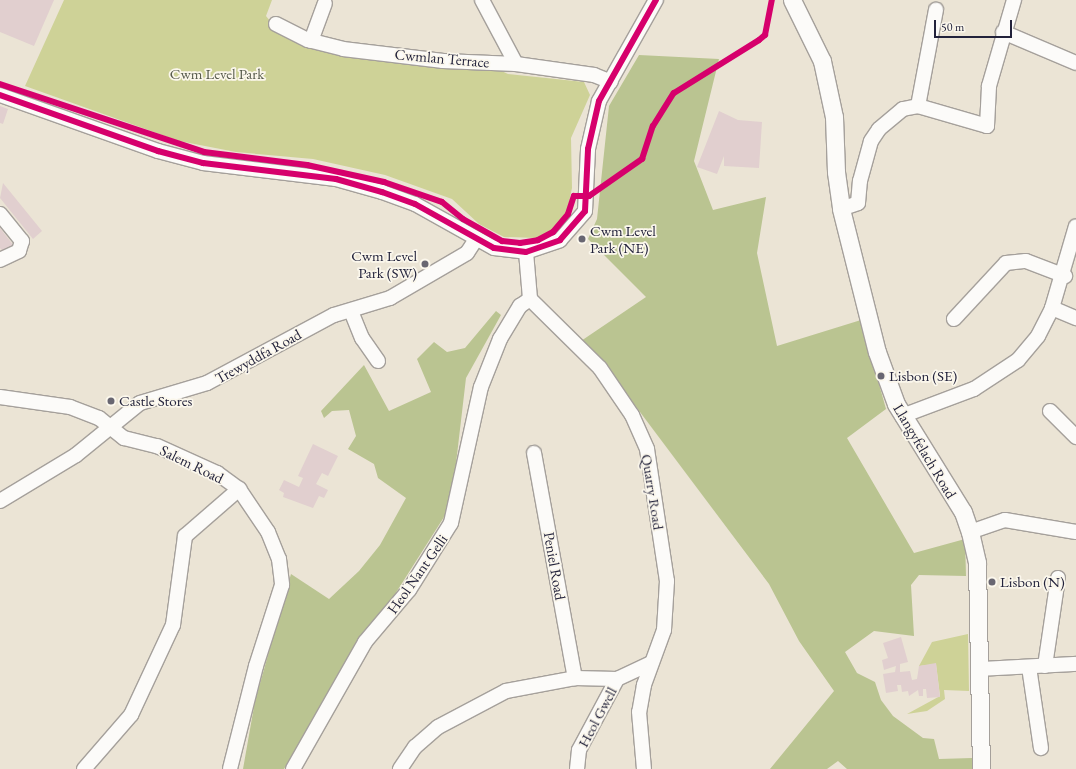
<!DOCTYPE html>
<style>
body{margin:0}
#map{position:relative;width:1076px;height:769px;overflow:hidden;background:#ebe4d5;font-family:"EB Garamond",serif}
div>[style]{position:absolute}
.green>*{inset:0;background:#ced297}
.forest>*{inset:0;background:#bac491}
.building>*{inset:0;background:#e1cfcf}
.roads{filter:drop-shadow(1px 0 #a5a09b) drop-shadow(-1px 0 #a5a09b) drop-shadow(0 1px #a5a09b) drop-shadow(0 -1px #a5a09b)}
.minor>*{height:14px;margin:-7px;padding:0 7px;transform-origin:7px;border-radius:7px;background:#fcfbf9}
.major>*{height:17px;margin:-8.5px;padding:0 8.5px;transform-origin:8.5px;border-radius:8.5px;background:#fcfbf9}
.cycleway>*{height:6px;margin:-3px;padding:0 3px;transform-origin:3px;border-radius:3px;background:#d6006c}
.dots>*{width:11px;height:11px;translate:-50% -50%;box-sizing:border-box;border:2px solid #fbf7ec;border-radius:50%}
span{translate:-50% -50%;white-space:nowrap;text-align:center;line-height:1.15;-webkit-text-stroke:3.5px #fbf7ec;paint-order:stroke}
.street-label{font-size:15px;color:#22223b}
.park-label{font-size:15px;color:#565a4a}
.poi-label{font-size:15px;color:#22223b}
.left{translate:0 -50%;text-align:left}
.right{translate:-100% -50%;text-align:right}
.scale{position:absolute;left:934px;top:20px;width:78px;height:18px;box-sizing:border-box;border:2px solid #22223b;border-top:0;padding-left:5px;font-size:12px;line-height:14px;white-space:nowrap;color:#22223b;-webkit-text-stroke:3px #fbf7ec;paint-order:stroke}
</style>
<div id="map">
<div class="green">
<div style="clip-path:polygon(64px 0,272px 0,266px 16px,280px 33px,495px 68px,508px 74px,584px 82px,590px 95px,571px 138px,572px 188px,567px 211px,552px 231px,537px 238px,504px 237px,479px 224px,452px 199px,385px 175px,313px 159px,236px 152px,179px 141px,25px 86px)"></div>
<div style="clip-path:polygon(968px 634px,969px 691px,944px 690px,945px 699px,927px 711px,907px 714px,940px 696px,936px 664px,919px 666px,932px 642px)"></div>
</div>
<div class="forest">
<div style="clip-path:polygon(639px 55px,719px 59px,694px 161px,713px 210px,766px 197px,757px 253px,777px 346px,861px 320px,886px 409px,847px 438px,914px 553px,965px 539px,966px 576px,919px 575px,911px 585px,914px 636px,874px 631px,845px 652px,857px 673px,875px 682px,881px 700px,893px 716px,923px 738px,934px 739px,939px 759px,972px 758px,972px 769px,847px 769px,838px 761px,827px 769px,770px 769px,834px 691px,799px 641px,769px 584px,625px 392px,581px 341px,646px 297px,588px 239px,597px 219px,609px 106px)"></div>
<div style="clip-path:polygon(496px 311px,501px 315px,466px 378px,451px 506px,284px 769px,243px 769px,255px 701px,291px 574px,329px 599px,359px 571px,380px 545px,406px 498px,378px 478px,374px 464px,348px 449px,356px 436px,349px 410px,332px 411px,324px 418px,321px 411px,364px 365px,389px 411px,431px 392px,417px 359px,434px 342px,447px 352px,465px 348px)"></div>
</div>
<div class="building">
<div style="clip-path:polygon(0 0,54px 0,34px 46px,0 32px)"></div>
<div style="clip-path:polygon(0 106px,8px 109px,3px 124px,0 123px)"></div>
<div style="clip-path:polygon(719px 111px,738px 120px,762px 122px,759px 168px,724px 166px,724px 156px,717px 174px,697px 167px)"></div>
<div style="clip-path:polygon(3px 183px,42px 231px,33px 239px,0 198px)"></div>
<div style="clip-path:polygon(0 228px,14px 246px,4px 253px,0 248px)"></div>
<div style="clip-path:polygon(313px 444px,338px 456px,328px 476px,322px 473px,316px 484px,328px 490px,324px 498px,319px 496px,313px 508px,283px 497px,284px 493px,279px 490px,284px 480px,299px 487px,303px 478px,298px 476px)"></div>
<div style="clip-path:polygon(901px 637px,908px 662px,900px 664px,900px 672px,910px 671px,912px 680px,917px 679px,919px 666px,936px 663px,940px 697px,927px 698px,926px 689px,923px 689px,923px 696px,919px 696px,918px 690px,909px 696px,908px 691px,902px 692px,901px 685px,897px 685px,898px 691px,886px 693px,883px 674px,895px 672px,896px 666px,884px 670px,882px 660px,888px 658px,883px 643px)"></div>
</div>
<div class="roads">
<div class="minor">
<div style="left:482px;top:0;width:72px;rotate:62deg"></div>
<div style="left:276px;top:24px;width:36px;rotate:27deg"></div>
<div style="left:308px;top:40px;width:36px;rotate:14deg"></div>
<div style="left:343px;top:49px;width:101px;rotate:6.8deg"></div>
<div style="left:443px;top:61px;width:73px;rotate:2.4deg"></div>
<div style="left:516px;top:64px;width:79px;rotate:8deg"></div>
<div style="left:594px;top:75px;width:18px;rotate:22deg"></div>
<div style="left:1003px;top:32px;width:79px;rotate:23deg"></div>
<div style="left:311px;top:41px;width:40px;rotate:-69.8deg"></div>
<div style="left:0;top:95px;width:168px;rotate:19.5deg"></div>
<div style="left:158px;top:151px;width:47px;rotate:14.9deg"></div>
<div style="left:203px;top:163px;width:134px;rotate:6.9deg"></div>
<div style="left:336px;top:179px;width:48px;rotate:15.8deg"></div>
<div style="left:382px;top:192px;width:35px;rotate:20deg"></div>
<div style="left:415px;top:204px;width:90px;rotate:29.1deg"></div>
<div style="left:494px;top:248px;width:32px;rotate:7deg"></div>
<div style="left:526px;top:252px;width:36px;rotate:-19deg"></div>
<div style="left:560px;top:240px;width:38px;rotate:-49deg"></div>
<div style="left:585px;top:211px;width:62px;rotate:-87.2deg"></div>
<div style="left:588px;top:149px;width:49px;rotate:-77.1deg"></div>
<div style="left:599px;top:101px;width:116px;rotate:-60.6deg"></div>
<div style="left:918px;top:106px;width:98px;rotate:-79.4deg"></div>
<div style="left:841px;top:209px;width:18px;rotate:-19deg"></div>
<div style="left:858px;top:203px;width:22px;rotate:-85deg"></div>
<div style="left:860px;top:181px;width:41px;rotate:-74.6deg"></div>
<div style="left:871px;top:141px;width:14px;rotate:-56deg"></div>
<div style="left:879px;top:129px;width:31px;rotate:-40deg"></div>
<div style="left:903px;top:109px;width:15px;rotate:-11deg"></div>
<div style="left:918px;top:106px;width:72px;rotate:16.2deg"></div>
<div style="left:987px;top:126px;width:40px;rotate:-87.1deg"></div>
<div style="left:989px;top:86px;width:90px;rotate:-73.8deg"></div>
<div style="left:0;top:214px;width:35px;rotate:51deg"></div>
<div style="left:22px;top:241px;width:10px;rotate:107deg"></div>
<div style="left:19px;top:251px;width:21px;rotate:155deg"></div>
<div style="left:526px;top:252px;width:47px;rotate:85.1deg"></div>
<div style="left:530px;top:299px;width:98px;rotate:44.6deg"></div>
<div style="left:600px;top:368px;width:57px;rotate:55.8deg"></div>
<div style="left:632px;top:415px;width:37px;rotate:66deg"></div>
<div style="left:647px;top:449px;width:134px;rotate:81.4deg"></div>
<div style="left:667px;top:581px;width:49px;rotate:93.5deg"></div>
<div style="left:664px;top:630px;width:59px;rotate:110deg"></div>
<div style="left:644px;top:685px;width:27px;rotate:100deg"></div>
<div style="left:639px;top:712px;width:57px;rotate:85deg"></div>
<div style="left:1052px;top:308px;width:26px;rotate:23deg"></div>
<div style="left:351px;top:311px;width:29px;rotate:68deg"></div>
<div style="left:362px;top:338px;width:28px;rotate:55deg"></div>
<div style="left:954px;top:319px;width:76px;rotate:-47.1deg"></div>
<div style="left:1006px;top:263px;width:20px;rotate:-6deg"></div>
<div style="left:1026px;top:261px;width:42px;rotate:21deg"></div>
<div style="left:0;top:397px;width:71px;rotate:8.1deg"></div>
<div style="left:70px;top:407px;width:31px;rotate:21deg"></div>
<div style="left:99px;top:418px;width:32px;rotate:39deg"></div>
<div style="left:124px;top:438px;width:34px;rotate:14deg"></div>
<div style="left:157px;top:446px;width:66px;rotate:24.2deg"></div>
<div style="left:217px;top:473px;width:27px;rotate:36deg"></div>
<div style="left:239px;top:489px;width:52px;rotate:56deg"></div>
<div style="left:268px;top:532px;width:29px;rotate:68deg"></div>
<div style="left:279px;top:559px;width:26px;rotate:83deg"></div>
<div style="left:282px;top:585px;width:85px;rotate:107.8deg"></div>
<div style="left:256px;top:666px;width:106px;rotate:104.2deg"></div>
<div style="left:1050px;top:411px;width:37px;rotate:45deg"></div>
<div style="left:902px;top:416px;width:77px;rotate:-20.6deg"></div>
<div style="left:974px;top:389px;width:53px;rotate:-33.4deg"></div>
<div style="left:1018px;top:360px;width:31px;rotate:-50deg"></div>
<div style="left:1038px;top:336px;width:31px;rotate:-63deg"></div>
<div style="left:1052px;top:308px;width:85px;rotate:-73.7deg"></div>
<div style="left:534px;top:453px;width:229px;rotate:79.7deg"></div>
<div style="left:0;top:501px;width:89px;rotate:-31.2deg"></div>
<div style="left:76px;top:455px;width:82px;rotate:-39.1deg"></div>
<div style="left:140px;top:403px;width:70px;rotate:-16.6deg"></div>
<div style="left:207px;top:383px;width:144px;rotate:-28.2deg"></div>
<div style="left:334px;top:315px;width:59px;rotate:-16.9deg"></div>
<div style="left:390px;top:298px;width:89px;rotate:-30.3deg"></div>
<div style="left:467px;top:253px;width:17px;rotate:-57deg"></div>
<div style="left:970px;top:532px;width:37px;rotate:-19deg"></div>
<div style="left:1005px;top:520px;width:72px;rotate:9.6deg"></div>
<div style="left:1045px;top:666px;width:89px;rotate:-81.6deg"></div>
<div style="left:1029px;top:667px;width:82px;rotate:81.6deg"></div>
<div style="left:980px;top:669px;width:96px;rotate:-3deg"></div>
<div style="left:84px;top:769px;width:72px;rotate:-49deg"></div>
<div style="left:131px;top:715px;width:99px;rotate:-65deg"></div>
<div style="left:173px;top:625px;width:90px;rotate:-82.3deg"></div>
<div style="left:185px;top:536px;width:72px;rotate:-41deg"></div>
<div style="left:293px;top:769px;width:146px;rotate:-60.4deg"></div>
<div style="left:365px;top:642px;width:68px;rotate:-49.8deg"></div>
<div style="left:409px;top:590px;width:79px;rotate:-57.9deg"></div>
<div style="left:451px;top:523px;width:139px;rotate:-77.6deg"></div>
<div style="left:481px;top:387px;width:52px;rotate:-68.4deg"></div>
<div style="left:500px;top:339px;width:39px;rotate:-59deg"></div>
<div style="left:520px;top:306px;width:12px;rotate:-35deg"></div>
<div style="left:400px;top:769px;width:27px;rotate:-56deg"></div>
<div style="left:415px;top:747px;width:30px;rotate:-41deg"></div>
<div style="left:438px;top:727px;width:77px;rotate:-27.9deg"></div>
<div style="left:506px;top:691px;width:70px;rotate:-10.7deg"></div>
<div style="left:575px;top:678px;width:42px;rotate:1.4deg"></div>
<div style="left:577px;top:769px;width:19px;rotate:-84deg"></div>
<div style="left:579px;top:750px;width:81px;rotate:-61.8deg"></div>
<div style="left:617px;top:679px;width:38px;rotate:-25deg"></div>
</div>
<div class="major">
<div style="left:792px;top:0;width:68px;rotate:63.8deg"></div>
<div style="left:822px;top:61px;width:57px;rotate:77.9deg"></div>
<div style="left:834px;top:117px;width:55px;rotate:87.9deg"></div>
<div style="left:836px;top:172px;width:37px;rotate:82deg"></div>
<div style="left:841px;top:209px;width:147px;rotate:75.9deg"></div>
<div style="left:877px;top:352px;width:55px;rotate:69.9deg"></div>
<div style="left:896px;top:404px;width:127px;rotate:58.2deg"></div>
<div style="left:963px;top:512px;width:21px;rotate:71deg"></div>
<div style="left:970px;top:532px;width:32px;rotate:77deg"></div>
<div style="left:977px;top:563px;width:206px;rotate:88.9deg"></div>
</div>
</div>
<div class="cycleway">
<div style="left:0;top:84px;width:215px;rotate:18.4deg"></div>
<div style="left:204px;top:152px;width:104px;rotate:7.2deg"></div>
<div style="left:307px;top:165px;width:79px;rotate:12.4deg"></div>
<div style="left:384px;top:182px;width:61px;rotate:19deg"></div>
<div style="left:442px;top:202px;width:27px;rotate:39deg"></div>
<div style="left:463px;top:219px;width:45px;rotate:29.4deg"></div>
<div style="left:502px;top:241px;width:18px;rotate:6deg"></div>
<div style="left:520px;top:243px;width:18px;rotate:-9deg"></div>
<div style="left:538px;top:240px;width:17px;rotate:-28deg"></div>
<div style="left:553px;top:232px;width:23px;rotate:-50deg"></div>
<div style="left:568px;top:214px;width:19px;rotate:-72deg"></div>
<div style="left:574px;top:196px;width:15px"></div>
<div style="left:589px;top:196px;width:65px;rotate:-34.9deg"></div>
<div style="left:642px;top:159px;width:35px;rotate:-72deg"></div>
<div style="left:653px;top:126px;width:39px;rotate:-58deg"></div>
<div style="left:674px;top:93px;width:100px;rotate:-31.9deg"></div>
<div style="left:759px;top:40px;width:8px;rotate:-40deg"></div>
<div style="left:765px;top:35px;width:36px;rotate:-79deg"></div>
<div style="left:0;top:95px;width:168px;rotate:19.5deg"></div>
<div style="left:158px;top:151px;width:47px;rotate:14.9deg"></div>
<div style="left:203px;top:163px;width:134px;rotate:6.9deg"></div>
<div style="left:336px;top:179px;width:48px;rotate:15.8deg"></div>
<div style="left:382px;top:192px;width:35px;rotate:20deg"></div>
<div style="left:415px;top:204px;width:90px;rotate:29.1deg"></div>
<div style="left:494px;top:248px;width:32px;rotate:7deg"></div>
<div style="left:526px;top:252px;width:36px;rotate:-19deg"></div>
<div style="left:560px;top:240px;width:38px;rotate:-49deg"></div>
<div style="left:585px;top:211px;width:62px;rotate:-87.2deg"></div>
<div style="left:588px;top:149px;width:49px;rotate:-77.1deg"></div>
<div style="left:599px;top:101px;width:116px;rotate:-60.6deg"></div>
</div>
<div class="dots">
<div style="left:582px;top:239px;background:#686671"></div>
<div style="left:425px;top:264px;background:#686671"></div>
<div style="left:881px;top:376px;background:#686671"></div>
<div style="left:111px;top:401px;background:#686671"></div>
<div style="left:992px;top:582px;background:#686671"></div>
</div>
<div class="street-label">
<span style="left:442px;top:58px;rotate:5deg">Cwmlan Terrace</span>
<span style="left:258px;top:356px;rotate:-29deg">Trewyddfa Road</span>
<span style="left:925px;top:451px;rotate:59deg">Llangyfelach Road</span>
<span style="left:192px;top:464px;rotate:26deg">Salem Road</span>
<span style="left:653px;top:492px;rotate:81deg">Quarry Road</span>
<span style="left:555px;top:566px;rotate:80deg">Peniel Road</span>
<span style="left:417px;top:574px;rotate:-55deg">Heol Nant Gelli</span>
<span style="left:597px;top:717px;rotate:-62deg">Heol Gwell</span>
</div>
<div class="park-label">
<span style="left:217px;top:74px">Cwm Level Park</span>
</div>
<div class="poi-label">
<span class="left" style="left:590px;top:239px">Cwm Level<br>Park (NE)</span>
<span class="right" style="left:417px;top:264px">Cwm Level<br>Park (SW)</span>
<span class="left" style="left:889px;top:376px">Lisbon (SE)</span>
<span class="left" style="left:119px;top:401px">Castle Stores</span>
<span class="left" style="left:1000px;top:582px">Lisbon (N)</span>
</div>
<div class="scale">50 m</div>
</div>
